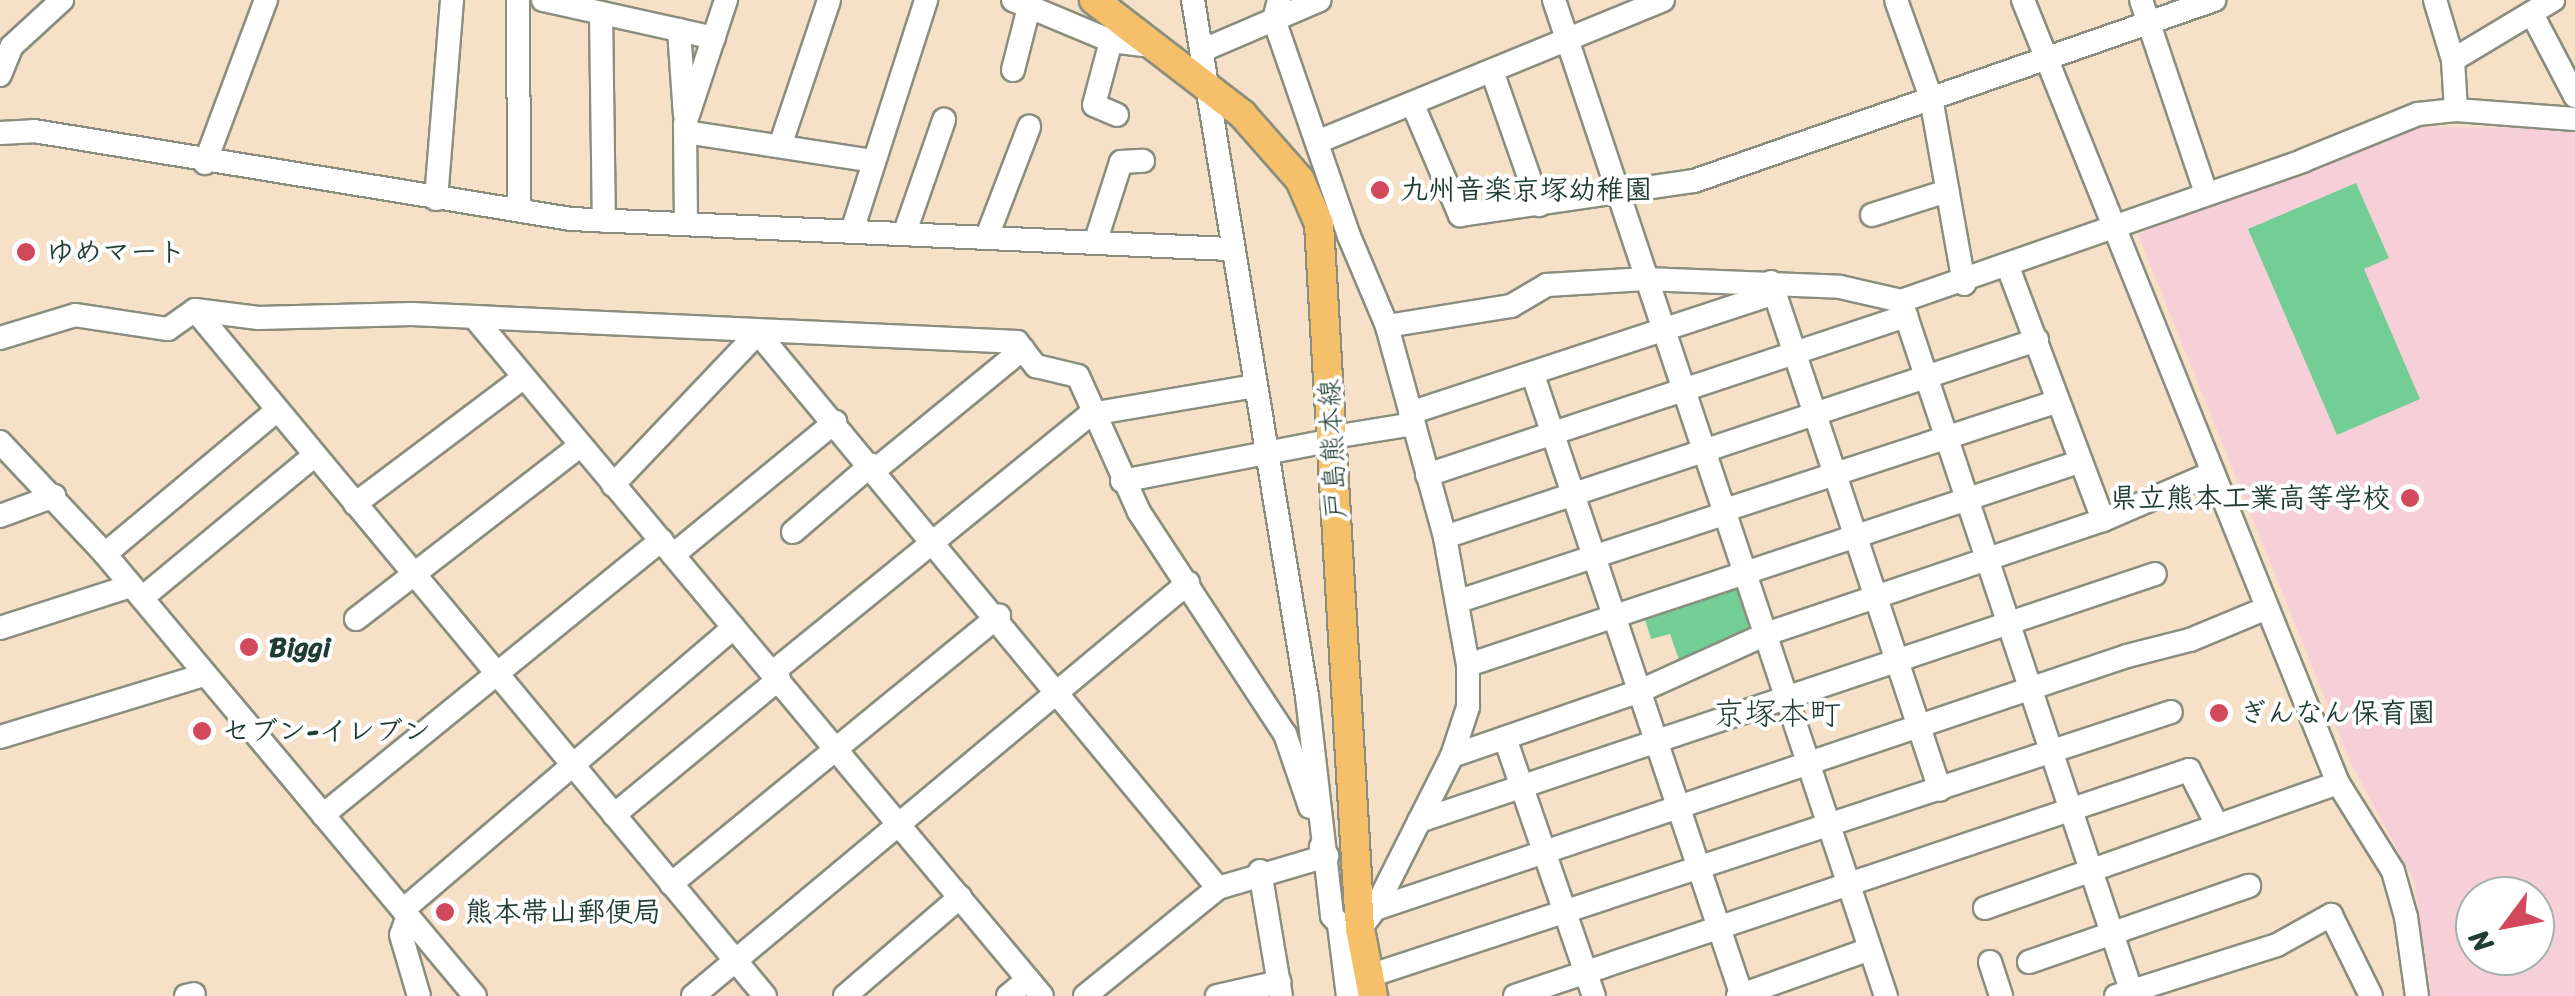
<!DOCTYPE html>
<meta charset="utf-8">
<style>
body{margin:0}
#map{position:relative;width:2575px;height:996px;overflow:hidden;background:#f6e0c8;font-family:Sriracha,"Klee One",sans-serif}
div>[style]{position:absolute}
.built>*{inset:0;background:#f6cfd8}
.green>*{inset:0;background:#73ce95}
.roads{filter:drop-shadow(2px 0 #8a8e7e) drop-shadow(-2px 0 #8a8e7e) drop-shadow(0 2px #8a8e7e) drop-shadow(0 -2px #8a8e7e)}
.minor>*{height:22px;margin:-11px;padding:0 11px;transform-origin:11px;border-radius:11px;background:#fff}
.major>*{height:28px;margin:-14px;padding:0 14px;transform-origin:14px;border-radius:14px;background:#f6c06b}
.dots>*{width:28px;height:28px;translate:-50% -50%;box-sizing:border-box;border:5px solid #fff;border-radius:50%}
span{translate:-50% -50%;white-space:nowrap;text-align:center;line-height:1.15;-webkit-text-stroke:8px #fff;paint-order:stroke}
.poi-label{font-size:28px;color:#1f3d34;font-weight:700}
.left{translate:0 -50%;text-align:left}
.right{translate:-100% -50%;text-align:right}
.street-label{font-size:28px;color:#1f3d34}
.quarter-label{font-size:32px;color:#1f3d34}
.north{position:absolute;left:2455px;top:876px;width:100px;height:100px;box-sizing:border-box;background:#fff;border:2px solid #a5b1ae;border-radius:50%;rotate:238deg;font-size:28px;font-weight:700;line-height:40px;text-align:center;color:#1f3d34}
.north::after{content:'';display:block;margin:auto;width:35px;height:45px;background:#d1495b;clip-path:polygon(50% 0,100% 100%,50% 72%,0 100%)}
</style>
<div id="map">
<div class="built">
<div style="clip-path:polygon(evenodd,2405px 127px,2575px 128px,2575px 996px,2431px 996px,2414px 881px,2351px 763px,2138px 234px,2405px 127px,2475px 896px,2535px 896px,2535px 956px,2475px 956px,2475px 896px)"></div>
</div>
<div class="green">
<div style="clip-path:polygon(2356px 183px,2389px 258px,2364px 269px,2420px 399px,2337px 435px,2248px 229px)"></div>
<div style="clip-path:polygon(1739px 580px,1756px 628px,1680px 663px,1670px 634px,1651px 639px,1643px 613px)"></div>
</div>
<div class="roads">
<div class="minor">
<div style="left:518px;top:0;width:207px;rotate:89.7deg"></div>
<div style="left:543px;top:0;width:175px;rotate:12.5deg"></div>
<div style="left:1013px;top:0;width:106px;rotate:22.7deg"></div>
<div style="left:1111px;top:41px;width:41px;rotate:7deg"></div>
<div style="left:1193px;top:0;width:705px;rotate:80.7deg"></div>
<div style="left:1307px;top:696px;width:221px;rotate:83.5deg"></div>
<div style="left:1332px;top:916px;width:22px;rotate:47deg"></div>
<div style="left:1347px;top:932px;width:13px;rotate:-13deg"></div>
<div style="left:1360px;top:929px;width:25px;rotate:-53deg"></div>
<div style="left:1375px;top:909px;width:171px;rotate:-63.3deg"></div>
<div style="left:1452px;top:756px;width:52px;rotate:-71.9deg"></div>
<div style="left:1468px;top:707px;width:42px;rotate:-90deg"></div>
<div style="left:1468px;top:665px;width:130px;rotate:-100.2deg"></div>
<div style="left:1445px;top:537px;width:219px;rotate:-105.4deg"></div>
<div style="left:1387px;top:326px;width:98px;rotate:-112.9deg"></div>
<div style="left:1349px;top:236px;width:230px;rotate:-109.1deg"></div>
<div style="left:1274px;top:19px;width:20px;rotate:-75deg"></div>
<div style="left:1554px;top:0;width:1050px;rotate:71.57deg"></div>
<div style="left:1896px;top:0;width:104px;rotate:70.3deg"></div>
<div style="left:1931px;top:98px;width:189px;rotate:79.9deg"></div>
<div style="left:2023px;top:0;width:844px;rotate:68.09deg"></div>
<div style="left:2338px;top:783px;width:104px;rotate:58deg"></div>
<div style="left:2393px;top:871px;width:48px;rotate:74.2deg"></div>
<div style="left:2406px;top:917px;width:80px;rotate:82.1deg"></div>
<div style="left:2141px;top:0;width:204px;rotate:71.4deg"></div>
<div style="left:2435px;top:0;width:63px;rotate:73.3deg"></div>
<div style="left:2453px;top:60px;width:50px;rotate:86.6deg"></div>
<div style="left:601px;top:13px;width:208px;rotate:89.2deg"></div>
<div style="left:2532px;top:14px;width:93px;rotate:62.3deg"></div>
<div style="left:679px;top:30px;width:85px;rotate:86deg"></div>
<div style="left:1111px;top:41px;width:66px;rotate:104.9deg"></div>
<div style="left:1094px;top:105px;width:25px;rotate:23deg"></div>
<div style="left:1201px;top:51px;width:129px;rotate:-23.2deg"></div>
<div style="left:2453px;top:60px;width:117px;rotate:-31deg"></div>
<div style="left:1013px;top:70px;width:65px;rotate:-75.7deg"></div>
<div style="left:1493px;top:74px;width:139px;rotate:70.7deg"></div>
<div style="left:0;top:75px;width:31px;rotate:-68deg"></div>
<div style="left:12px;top:46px;width:68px;rotate:-42.6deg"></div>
<div style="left:1413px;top:105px;width:120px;rotate:66.9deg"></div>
<div style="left:1460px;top:215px;width:236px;rotate:-8.3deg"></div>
<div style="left:1694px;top:181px;width:551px;rotate:-19.19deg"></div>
<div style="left:686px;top:132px;width:190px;rotate:8.8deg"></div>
<div style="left:0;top:133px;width:34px;rotate:-3deg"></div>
<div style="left:34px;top:131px;width:544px;rotate:9.31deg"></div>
<div style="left:571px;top:219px;width:660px;rotate:2.61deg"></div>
<div style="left:1317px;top:142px;width:374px;rotate:-22.3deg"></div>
<div style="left:780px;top:146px;width:154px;rotate:-71.4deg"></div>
<div style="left:205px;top:163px;width:174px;rotate:-69.5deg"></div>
<div style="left:436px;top:199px;width:200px;rotate:-85.4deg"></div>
<div style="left:1872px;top:215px;width:79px;rotate:-17.7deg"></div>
<div style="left:686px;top:222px;width:98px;rotate:-90.6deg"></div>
<div style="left:685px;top:124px;width:131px;rotate:-71.7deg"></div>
<div style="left:852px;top:231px;width:243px;rotate:-72.2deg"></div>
<div style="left:905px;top:232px;width:119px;rotate:-70.8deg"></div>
<div style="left:988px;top:234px;width:115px;rotate:-69deg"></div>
<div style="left:1096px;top:240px;width:82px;rotate:-72.2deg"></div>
<div style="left:1121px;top:162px;width:22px;rotate:-3deg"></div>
<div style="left:2008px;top:267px;width:270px;rotate:69.4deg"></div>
<div style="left:1771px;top:282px;width:535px;rotate:71.6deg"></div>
<div style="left:1901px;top:301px;width:733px;rotate:71.54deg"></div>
<div style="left:195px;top:310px;width:892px;rotate:50.28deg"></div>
<div style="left:474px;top:317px;width:885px;rotate:50.09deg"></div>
<div style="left:1387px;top:326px;width:126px;rotate:-9.2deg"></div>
<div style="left:1511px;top:306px;width:42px;rotate:-30.3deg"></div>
<div style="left:1547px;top:285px;width:98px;rotate:-3.5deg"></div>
<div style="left:1645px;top:279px;width:195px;rotate:2.3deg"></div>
<div style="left:1840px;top:287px;width:63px;rotate:12.9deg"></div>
<div style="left:1901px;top:301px;width:425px;rotate:-19.2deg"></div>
<div style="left:2302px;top:161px;width:125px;rotate:-22.1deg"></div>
<div style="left:2418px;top:114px;width:38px;rotate:-6deg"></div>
<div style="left:2456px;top:110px;width:119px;rotate:4.3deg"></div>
<div style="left:0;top:338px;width:78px;rotate:-17deg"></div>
<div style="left:75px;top:315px;width:94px;rotate:8.6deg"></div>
<div style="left:168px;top:329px;width:33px;rotate:-35deg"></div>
<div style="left:195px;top:310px;width:64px;rotate:7.2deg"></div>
<div style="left:258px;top:318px;width:154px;rotate:-1.5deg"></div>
<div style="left:412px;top:314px;width:606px;rotate:2.65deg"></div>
<div style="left:1017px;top:342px;width:31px;rotate:52deg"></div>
<div style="left:1036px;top:366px;width:43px;rotate:13.4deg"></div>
<div style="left:1078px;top:376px;width:149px;rotate:65.8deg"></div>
<div style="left:1139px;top:512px;width:266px;rotate:56.7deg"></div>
<div style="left:1285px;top:734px;width:77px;rotate:71.1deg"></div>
<div style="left:1533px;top:375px;width:655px;rotate:71.4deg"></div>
<div style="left:1410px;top:413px;width:384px;rotate:-18.2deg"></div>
<div style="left:1333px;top:437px;width:81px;rotate:-9.2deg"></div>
<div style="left:0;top:442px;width:154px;rotate:46.8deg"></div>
<div style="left:105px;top:554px;width:576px;rotate:50.07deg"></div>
<div style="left:875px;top:470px;width:191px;rotate:-39.3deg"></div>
<div style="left:1427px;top:475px;width:505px;rotate:-18.36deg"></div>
<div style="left:1122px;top:481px;width:215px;rotate:-11deg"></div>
<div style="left:613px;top:485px;width:210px;rotate:-46.4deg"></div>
<div style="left:758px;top:333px;width:721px;rotate:50.35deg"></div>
<div style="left:355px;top:504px;width:211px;rotate:-36.9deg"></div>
<div style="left:1725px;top:510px;width:350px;rotate:-18.1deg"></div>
<div style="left:0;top:516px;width:58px;rotate:-20.3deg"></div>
<div style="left:793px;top:532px;width:103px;rotate:-40.7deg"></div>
<div style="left:1445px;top:537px;width:624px;rotate:-18.41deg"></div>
<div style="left:105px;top:554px;width:224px;rotate:-39.9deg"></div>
<div style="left:673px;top:555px;width:210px;rotate:-39.4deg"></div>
<div style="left:142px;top:598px;width:224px;rotate:-39.6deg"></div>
<div style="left:1459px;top:601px;width:281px;rotate:-18.2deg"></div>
<div style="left:356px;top:619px;width:284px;rotate:-37.7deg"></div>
<div style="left:0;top:628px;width:138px;rotate:-17.8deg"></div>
<div style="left:1468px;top:665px;width:641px;rotate:-18.38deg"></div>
<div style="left:773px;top:672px;width:409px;rotate:-39.1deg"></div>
<div style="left:1091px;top:414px;width:165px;rotate:-9.7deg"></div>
<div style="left:0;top:737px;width:213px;rotate:-16.9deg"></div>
<div style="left:1505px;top:738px;width:273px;rotate:71deg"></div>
<div style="left:1452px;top:756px;width:199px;rotate:-19.1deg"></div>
<div style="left:1640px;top:691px;width:138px;rotate:-24.3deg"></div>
<div style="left:1766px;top:634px;width:356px;rotate:-18.7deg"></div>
<div style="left:2103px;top:520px;width:119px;rotate:-23.3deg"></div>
<div style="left:323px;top:815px;width:436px;rotate:-39.1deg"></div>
<div style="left:614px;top:815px;width:214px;rotate:-39.5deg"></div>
<div style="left:1419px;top:821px;width:776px;rotate:-18.55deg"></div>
<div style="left:1260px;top:871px;width:127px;rotate:80.5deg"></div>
<div style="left:671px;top:884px;width:424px;rotate:-39.3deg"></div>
<div style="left:1985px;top:908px;width:374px;rotate:-19.5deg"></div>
<div style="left:1375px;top:909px;width:793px;rotate:-18.59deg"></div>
<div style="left:2127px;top:656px;width:65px;rotate:-14.3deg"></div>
<div style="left:2190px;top:640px;width:83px;rotate:-22.6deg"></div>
<div style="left:403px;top:910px;width:435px;rotate:-40.5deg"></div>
<div style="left:408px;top:916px;width:20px;rotate:110deg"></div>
<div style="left:401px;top:935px;width:64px;rotate:73.6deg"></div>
<div style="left:1339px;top:925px;width:72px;rotate:82.8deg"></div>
<div style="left:1990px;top:962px;width:36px;rotate:72deg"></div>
<div style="left:2029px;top:962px;width:233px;rotate:-19.1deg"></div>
<div style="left:1369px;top:976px;width:844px;rotate:-18.22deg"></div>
<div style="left:186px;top:996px;width:8px;rotate:-14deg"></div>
<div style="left:693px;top:996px;width:645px;rotate:-39.84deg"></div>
<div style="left:845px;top:996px;width:152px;rotate:-40.7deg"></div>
<div style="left:1008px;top:996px;width:26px;rotate:-40deg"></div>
<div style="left:1085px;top:996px;width:171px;rotate:-39.1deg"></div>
<div style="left:1218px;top:888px;width:114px;rotate:-16.4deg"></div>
<div style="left:1327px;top:856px;width:11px;rotate:-124deg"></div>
<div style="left:1217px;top:996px;width:64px;rotate:-12.7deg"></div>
<div style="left:1515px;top:996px;width:711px;rotate:-18.54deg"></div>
<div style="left:2189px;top:770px;width:62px;rotate:63deg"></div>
<div style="left:1738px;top:996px;width:140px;rotate:-19.6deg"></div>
<div style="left:2116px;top:996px;width:169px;rotate:-17.6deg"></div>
<div style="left:2277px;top:945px;width:62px;rotate:-29.1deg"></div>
<div style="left:2331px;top:915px;width:90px;rotate:63.7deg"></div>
</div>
<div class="major">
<div style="left:1094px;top:0;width:187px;rotate:37.6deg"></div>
<div style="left:1242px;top:114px;width:88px;rotate:48.7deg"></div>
<div style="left:1300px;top:180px;width:48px;rotate:66.6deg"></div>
<div style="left:1319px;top:224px;width:706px;rotate:86.67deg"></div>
<div style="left:1360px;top:929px;width:68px;rotate:79deg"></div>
</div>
</div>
<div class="dots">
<div style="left:1380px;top:190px;background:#d1495b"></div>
<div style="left:26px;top:252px;background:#d1495b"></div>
<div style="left:2410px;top:498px;background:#d1495b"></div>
<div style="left:249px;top:647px;background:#d1495b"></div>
<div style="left:2219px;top:713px;background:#d1495b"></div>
<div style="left:202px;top:731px;background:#d1495b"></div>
<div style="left:445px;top:912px;background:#d1495b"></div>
</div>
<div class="poi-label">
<span class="left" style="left:1400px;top:190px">九州音楽京塚幼稚園</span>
<span class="left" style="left:46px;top:252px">ゆめマート</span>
<span class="right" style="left:2390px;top:498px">県立熊本工業高等学校</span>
<span class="left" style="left:269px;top:647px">Biggi</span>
<span class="left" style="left:2239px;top:713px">ぎんなん保育園</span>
<span class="left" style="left:222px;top:731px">セブン-イレブン</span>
<span class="left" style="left:465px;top:912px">熊本帯山郵便局</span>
</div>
<div class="street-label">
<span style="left:1333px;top:449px;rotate:-93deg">戸島熊本線</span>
</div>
<div class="quarter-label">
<span style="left:1777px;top:714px">京塚本町</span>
</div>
<div class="north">N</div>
</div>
